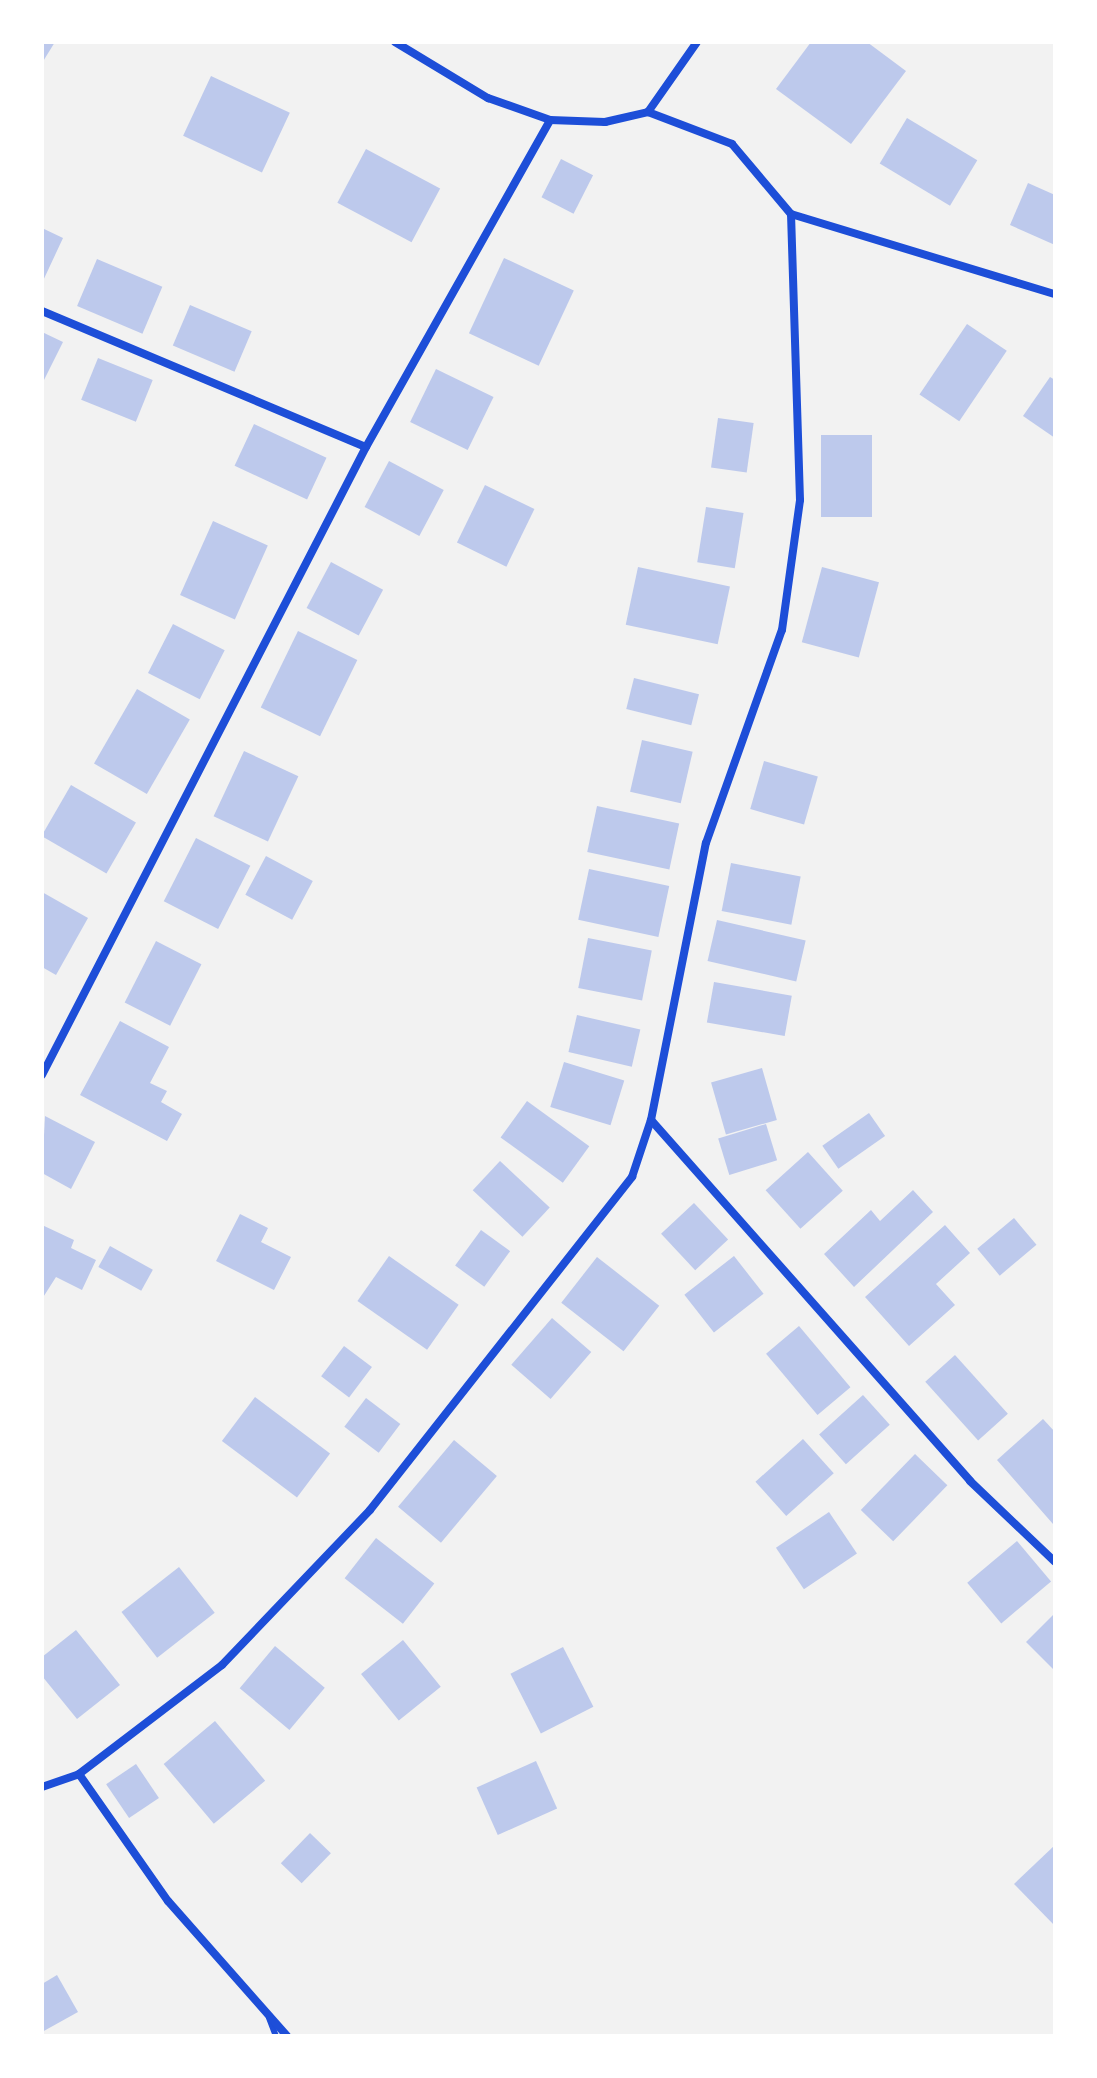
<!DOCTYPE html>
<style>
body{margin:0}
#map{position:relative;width:1097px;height:2078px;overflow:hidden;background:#f2f2f2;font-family:"Work Sans",sans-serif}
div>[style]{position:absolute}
.building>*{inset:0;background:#bdc9ec;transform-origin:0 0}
.service>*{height:6px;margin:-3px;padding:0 3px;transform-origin:3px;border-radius:3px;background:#1d4ed8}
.minor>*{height:8px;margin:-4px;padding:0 4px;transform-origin:4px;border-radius:4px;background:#1d4ed8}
span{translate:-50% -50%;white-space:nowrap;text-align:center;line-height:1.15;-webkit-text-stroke:6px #fff;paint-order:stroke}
.frame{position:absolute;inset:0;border:44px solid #fff;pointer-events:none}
</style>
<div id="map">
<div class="building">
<div style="clip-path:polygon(42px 42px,55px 42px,42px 63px)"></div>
<div style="clip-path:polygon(811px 42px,867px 42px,906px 71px,851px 144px,776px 89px)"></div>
<div style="left:211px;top:76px;width:87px;height:66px;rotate:25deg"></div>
<div style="left:907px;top:118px;width:82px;height:53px;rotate:31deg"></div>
<div style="left:366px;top:149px;width:84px;height:61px;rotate:28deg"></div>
<div style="left:561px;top:159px;width:36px;height:43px;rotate:27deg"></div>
<div style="clip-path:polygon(1028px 183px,1055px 195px,1055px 245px,1010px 225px)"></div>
<div style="clip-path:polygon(42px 228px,63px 238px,42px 283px)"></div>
<div style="left:504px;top:258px;width:77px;height:83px;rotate:25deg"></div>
<div style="left:97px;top:259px;width:71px;height:51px;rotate:23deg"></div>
<div style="left:190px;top:305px;width:67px;height:44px;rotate:23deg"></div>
<div style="left:967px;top:324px;width:48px;height:85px;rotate:34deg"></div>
<div style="clip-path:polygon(42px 332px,63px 342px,42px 384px)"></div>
<div style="left:98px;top:358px;width:59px;height:45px;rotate:22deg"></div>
<div style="left:436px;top:369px;width:64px;height:59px;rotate:26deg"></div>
<div style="clip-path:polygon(1050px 377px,1055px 380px,1055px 438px,1023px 416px)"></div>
<div style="left:718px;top:418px;width:36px;height:50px;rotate:8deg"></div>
<div style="left:254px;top:424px;width:80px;height:46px;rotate:25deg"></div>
<div style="left:821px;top:435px;width:51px;height:82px"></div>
<div style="left:389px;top:461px;width:62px;height:52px;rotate:28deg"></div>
<div style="left:485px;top:485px;width:55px;height:64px;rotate:26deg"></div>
<div style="left:706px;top:507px;width:38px;height:56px;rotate:9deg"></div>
<div style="left:213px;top:521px;width:60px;height:81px;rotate:24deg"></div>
<div style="left:331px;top:562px;width:59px;height:52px;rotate:28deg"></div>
<div style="left:638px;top:567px;width:94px;height:59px;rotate:12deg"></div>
<div style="left:822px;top:567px;width:59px;height:78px;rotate:15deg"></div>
<div style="left:173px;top:624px;width:58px;height:55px;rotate:27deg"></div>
<div style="left:298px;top:631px;width:66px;height:85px;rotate:26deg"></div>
<div style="left:634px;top:678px;width:67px;height:32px;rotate:14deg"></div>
<div style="left:137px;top:689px;width:61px;height:86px;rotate:30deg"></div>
<div style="left:642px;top:740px;width:52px;height:53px;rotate:13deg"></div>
<div style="left:244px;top:751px;width:60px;height:72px;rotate:25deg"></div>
<div style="left:764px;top:761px;width:56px;height:50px;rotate:16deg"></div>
<div style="left:71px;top:785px;width:75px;height:59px;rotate:30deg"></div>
<div style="left:597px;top:806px;width:84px;height:47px;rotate:12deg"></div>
<div style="left:196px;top:838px;width:61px;height:71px;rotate:27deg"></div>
<div style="left:266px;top:856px;width:53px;height:44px;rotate:28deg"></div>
<div style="left:731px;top:863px;width:71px;height:49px;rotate:11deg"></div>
<div style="left:589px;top:869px;width:82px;height:52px;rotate:12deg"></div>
<div style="clip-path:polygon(42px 892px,88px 918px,56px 975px,42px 967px)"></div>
<div style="left:717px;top:920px;width:91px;height:42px;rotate:13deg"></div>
<div style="left:588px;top:938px;width:65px;height:51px;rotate:11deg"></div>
<div style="left:156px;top:941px;width:51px;height:69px;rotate:27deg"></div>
<div style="left:714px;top:982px;width:79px;height:41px;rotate:10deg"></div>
<div style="left:577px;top:1015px;width:65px;height:38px;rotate:13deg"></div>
<div style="clip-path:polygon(120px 1021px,169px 1047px,150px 1083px,167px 1091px,161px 1102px,182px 1114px,167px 1141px,80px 1095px)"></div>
<div style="left:564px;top:1062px;width:63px;height:47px;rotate:17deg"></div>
<div style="left:762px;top:1068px;width:54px;height:53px;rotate:74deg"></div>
<div style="left:527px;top:1101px;width:77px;height:45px;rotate:36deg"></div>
<div style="left:869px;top:1113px;width:28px;height:57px;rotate:55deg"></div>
<div style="clip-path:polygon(45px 1116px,95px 1142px,71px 1189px,42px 1173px)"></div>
<div style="left:766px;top:1124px;width:38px;height:50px;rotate:73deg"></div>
<div style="left:808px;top:1152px;width:52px;height:57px;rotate:48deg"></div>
<div style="left:500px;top:1161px;width:68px;height:40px;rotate:43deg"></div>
<div style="clip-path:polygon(913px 1190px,933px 1212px,854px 1287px,824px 1254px,871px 1210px,880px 1221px)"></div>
<div style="left:694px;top:1203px;width:50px;height:45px;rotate:47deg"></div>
<div style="clip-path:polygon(240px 1214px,268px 1228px,261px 1242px,291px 1257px,274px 1290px,216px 1261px)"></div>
<div style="left:1014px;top:1218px;width:35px;height:48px;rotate:50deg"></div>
<div style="clip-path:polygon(42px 1225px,74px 1240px,71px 1248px,96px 1260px,82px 1290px,56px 1277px,42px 1299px)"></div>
<div style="clip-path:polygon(945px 1225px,970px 1253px,936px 1284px,955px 1305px,909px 1346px,865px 1297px)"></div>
<div style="left:481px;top:1230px;width:36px;height:44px;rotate:36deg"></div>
<div style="left:110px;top:1246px;width:49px;height:24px;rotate:29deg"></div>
<div style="left:389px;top:1256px;width:85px;height:55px;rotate:35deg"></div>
<div style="left:734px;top:1256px;width:48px;height:63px;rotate:52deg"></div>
<div style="left:597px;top:1257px;width:79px;height:58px;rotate:38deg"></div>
<div style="left:552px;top:1318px;width:52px;height:62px;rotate:41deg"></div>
<div style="left:799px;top:1326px;width:80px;height:43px;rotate:50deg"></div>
<div style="left:344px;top:1346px;width:35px;height:38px;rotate:37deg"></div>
<div style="left:955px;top:1355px;width:79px;height:40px;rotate:48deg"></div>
<div style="left:863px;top:1395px;width:40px;height:59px;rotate:48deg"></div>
<div style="left:255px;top:1397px;width:94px;height:55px;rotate:37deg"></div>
<div style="left:366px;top:1398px;width:43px;height:36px;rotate:37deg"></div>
<div style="clip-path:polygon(1043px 1419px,1055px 1432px,1053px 1524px,997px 1460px)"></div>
<div style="left:803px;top:1439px;width:46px;height:64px;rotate:48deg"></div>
<div style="left:454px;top:1440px;width:56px;height:87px;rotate:40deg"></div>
<div style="left:915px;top:1454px;width:45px;height:78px;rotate:44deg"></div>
<div style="left:829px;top:1512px;width:50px;height:64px;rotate:56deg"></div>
<div style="left:376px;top:1538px;width:74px;height:51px;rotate:38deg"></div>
<div style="left:1017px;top:1541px;width:53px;height:65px;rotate:50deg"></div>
<div style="left:179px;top:1567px;width:58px;height:73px;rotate:52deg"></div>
<div style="clip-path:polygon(1055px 1613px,1055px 1671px,1026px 1642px)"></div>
<div style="clip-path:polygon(76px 1630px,120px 1685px,77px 1719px,42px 1676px,42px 1657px)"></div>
<div style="left:403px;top:1640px;width:60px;height:54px;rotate:51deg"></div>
<div style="left:275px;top:1646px;width:65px;height:55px;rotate:40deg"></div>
<div style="left:563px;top:1647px;width:67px;height:59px;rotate:63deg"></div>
<div style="left:215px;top:1721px;width:78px;height:67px;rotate:50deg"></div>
<div style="left:536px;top:1761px;width:52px;height:65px;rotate:66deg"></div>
<div style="left:136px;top:1764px;width:41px;height:36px;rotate:56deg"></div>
<div style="left:310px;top:1833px;width:29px;height:42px;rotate:44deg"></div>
<div style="clip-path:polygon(1055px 1845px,1055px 1926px,1014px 1884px)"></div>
<div style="clip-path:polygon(57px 1975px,78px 2012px,42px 2032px,42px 1984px)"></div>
</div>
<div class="service">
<div style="left:269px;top:2018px;width:19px;rotate:69deg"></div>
</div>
<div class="minor">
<div style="left:395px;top:42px;width:109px;rotate:31.1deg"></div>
<div style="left:488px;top:98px;width:66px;rotate:19.5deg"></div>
<div style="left:550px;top:120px;width:55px;rotate:2.1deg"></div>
<div style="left:605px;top:122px;width:44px;rotate:-13.1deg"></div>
<div style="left:648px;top:112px;width:90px;rotate:20.9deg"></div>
<div style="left:732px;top:144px;width:92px;rotate:49.9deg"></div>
<div style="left:791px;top:214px;width:276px;rotate:16.9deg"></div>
<div style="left:648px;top:112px;width:85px;rotate:-55deg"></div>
<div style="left:42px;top:311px;width:351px;rotate:22.8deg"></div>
<div style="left:42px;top:1075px;width:707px;rotate:-62.71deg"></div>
<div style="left:366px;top:447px;width:375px;rotate:-60.6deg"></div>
<div style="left:651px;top:1120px;width:482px;rotate:48.5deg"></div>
<div style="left:970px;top:1481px;width:117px;rotate:43.6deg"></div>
<div style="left:79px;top:1774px;width:155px;rotate:55deg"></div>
<div style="left:168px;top:1901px;width:180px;rotate:48.6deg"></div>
<div style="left:42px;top:1787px;width:39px;rotate:-19deg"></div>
<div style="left:79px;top:1774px;width:180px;rotate:-37.3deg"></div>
<div style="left:222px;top:1665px;width:214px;rotate:-46.3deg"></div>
<div style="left:370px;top:1510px;width:424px;rotate:-51.8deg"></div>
<div style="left:632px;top:1177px;width:60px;rotate:-71.6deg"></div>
<div style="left:651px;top:1120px;width:282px;rotate:-78.8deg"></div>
<div style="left:706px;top:843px;width:226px;rotate:-70.4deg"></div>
<div style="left:782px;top:630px;width:131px;rotate:-82.1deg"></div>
<div style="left:800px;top:500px;width:286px;rotate:-91.8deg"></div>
</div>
<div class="frame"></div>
</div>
